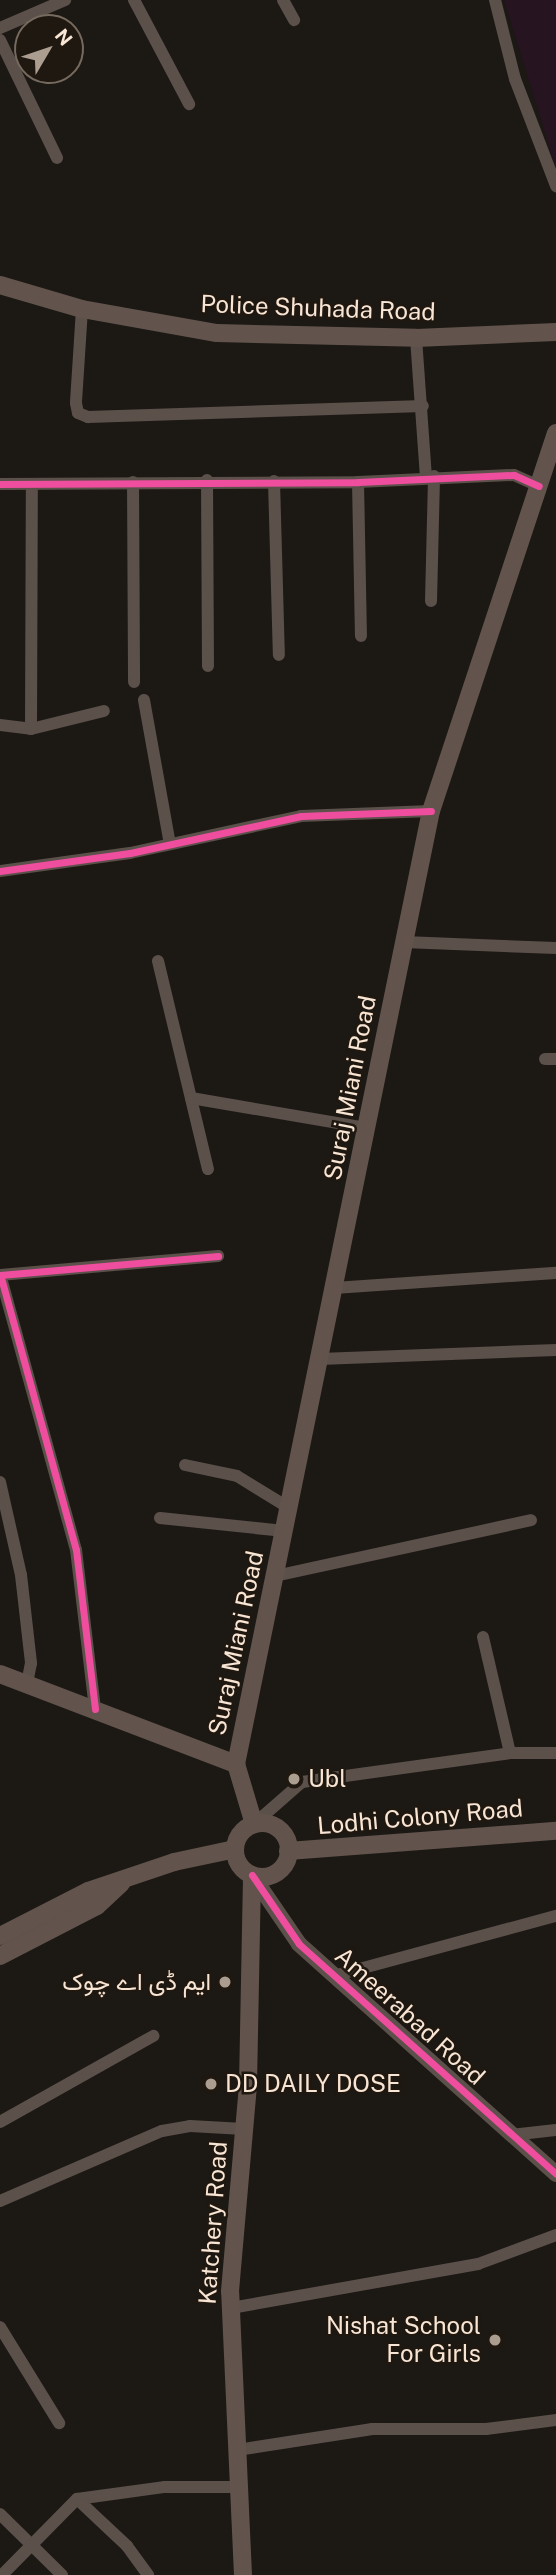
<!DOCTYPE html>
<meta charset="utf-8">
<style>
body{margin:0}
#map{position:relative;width:556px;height:2575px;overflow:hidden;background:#1c1814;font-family:"Public Sans",Vazirmatn,sans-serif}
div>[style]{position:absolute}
.green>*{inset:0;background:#261420}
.minor>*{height:12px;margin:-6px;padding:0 6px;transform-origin:6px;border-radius:6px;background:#5b504a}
.tertiary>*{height:16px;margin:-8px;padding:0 8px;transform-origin:8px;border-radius:8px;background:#5b504a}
.secondary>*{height:18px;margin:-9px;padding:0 9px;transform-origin:9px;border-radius:9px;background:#62544d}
.secondary>.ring{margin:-9px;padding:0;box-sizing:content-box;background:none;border:18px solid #62544d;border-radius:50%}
.cycleway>*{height:7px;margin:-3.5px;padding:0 3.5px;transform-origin:3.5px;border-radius:3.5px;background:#ef4d9e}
.dots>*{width:19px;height:19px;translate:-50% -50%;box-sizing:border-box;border:4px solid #1f1810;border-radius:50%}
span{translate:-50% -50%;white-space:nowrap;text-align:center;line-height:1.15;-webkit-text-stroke:5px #1f1810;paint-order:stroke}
.street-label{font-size:24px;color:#f9e5d4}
.poi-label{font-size:24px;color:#f9e5d4}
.left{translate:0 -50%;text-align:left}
.right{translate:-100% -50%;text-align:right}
.north{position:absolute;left:14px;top:14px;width:70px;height:70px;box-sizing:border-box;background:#1f1810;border:2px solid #766a5e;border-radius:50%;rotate:51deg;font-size:19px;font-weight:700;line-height:28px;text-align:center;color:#f9e5d4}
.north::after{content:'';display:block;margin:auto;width:24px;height:32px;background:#ac9d91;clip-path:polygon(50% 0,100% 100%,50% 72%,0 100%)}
</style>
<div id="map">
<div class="green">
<div style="clip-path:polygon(504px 0,556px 0,556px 168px)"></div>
</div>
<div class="minor">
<div style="left:134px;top:0;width:118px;rotate:62.1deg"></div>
<div style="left:283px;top:0;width:23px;rotate:61deg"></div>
<div style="left:495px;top:0;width:81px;rotate:75.8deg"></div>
<div style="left:515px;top:79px;width:115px;rotate:69deg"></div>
<div style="left:0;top:28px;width:71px;rotate:-23.3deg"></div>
<div style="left:0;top:40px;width:131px;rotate:64.2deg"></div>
<div style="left:82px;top:309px;width:94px;rotate:93.7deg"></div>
<div style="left:76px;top:403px;width:10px;rotate:79deg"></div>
<div style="left:78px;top:413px;width:11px;rotate:22deg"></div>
<div style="left:88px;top:417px;width:335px;rotate:-1.9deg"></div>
<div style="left:416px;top:338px;width:138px;rotate:85.9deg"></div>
<div style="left:207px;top:480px;width:186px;rotate:89.7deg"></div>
<div style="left:274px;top:481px;width:174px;rotate:88.4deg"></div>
<div style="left:133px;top:482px;width:200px;rotate:89.7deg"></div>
<div style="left:358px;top:482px;width:154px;rotate:88.9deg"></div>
<div style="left:0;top:484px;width:358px;rotate:-0.3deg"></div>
<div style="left:358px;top:482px;width:156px;rotate:-2.6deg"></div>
<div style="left:514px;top:475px;width:27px;rotate:24deg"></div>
<div style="left:431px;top:601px;width:125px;rotate:-88.6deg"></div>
<div style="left:144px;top:700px;width:146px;rotate:79.8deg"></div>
<div style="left:0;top:725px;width:31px;rotate:7deg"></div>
<div style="left:31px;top:729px;width:75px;rotate:-13.9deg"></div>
<div style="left:31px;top:729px;width:245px;rotate:-89.8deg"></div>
<div style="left:0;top:871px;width:131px;rotate:-7.9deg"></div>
<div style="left:130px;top:853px;width:175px;rotate:-12.2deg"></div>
<div style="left:301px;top:816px;width:130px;rotate:-2.2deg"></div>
<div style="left:404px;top:942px;width:152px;rotate:2.3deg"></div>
<div style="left:158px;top:961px;width:214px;rotate:76.5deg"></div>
<div style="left:545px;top:1059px;width:11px"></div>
<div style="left:191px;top:1098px;width:179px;rotate:9.7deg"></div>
<div style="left:334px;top:1288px;width:223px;rotate:-3.9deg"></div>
<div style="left:320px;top:1359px;width:236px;rotate:-2.2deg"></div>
<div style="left:185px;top:1465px;width:53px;rotate:11.9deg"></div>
<div style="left:237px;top:1476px;width:61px;rotate:31.6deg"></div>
<div style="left:0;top:1482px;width:95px;rotate:77.3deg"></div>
<div style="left:21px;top:1575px;width:89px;rotate:83.5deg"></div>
<div style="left:31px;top:1663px;width:21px;rotate:101deg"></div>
<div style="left:160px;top:1518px;width:125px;rotate:6deg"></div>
<div style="left:275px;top:1576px;width:262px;rotate:-12.3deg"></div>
<div style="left:483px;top:1637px;width:119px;rotate:76.9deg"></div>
<div style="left:95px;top:1709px;width:160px;rotate:-96.8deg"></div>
<div style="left:76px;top:1550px;width:285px;rotate:-105.4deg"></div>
<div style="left:0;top:1275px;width:219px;rotate:-5deg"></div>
<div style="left:254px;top:1824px;width:64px;rotate:-41.2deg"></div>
<div style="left:302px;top:1782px;width:210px;rotate:-7.9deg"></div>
<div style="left:510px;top:1753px;width:46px"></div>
<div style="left:337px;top:1975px;width:227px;rotate:-15.1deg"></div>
<div style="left:0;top:2122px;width:176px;rotate:-29.3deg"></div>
<div style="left:511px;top:2135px;width:45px;rotate:-6.3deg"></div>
<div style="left:0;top:2201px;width:176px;rotate:-23.4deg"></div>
<div style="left:162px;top:2131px;width:28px;rotate:-10deg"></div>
<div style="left:190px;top:2126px;width:54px;rotate:3.2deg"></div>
<div style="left:231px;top:2308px;width:251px;rotate:-10.1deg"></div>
<div style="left:478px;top:2264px;width:83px;rotate:-20.4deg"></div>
<div style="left:0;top:2327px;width:113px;rotate:58.4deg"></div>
<div style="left:237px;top:2450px;width:137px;rotate:-8.8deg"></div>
<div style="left:372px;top:2429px;width:114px"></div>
<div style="left:486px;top:2429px;width:71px;rotate:-7.3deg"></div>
<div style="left:77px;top:2499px;width:69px;rotate:43.2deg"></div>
<div style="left:127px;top:2546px;width:36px;rotate:54deg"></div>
<div style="left:0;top:2514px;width:87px;rotate:44.5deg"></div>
<div style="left:2px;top:2575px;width:107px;rotate:-45.4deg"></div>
<div style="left:77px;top:2499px;width:89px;rotate:-7.8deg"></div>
<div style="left:165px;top:2487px;width:74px"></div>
</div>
<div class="tertiary">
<div style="left:252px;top:1875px;width:83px;rotate:55.7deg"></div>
<div style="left:299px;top:1944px;width:345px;rotate:41.8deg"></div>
</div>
<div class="secondary">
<div style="left:0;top:285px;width:85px;rotate:16.3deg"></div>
<div style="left:82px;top:309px;width:137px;rotate:10.1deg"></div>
<div style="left:217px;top:333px;width:199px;rotate:1.4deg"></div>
<div style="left:416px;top:338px;width:140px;rotate:-2.5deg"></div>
<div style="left:0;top:1674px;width:253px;rotate:20.9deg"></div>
<div style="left:236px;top:1764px;width:63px;rotate:73.3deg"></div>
<div style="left:236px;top:1764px;width:973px;rotate:-78.44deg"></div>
<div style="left:431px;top:811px;width:398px;rotate:-71.7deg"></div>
<div class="ring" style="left:235px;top:1823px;width:36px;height:36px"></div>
<div style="left:288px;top:1851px;width:269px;rotate:-4.3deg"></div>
<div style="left:0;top:1936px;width:99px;rotate:-27.1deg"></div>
<div style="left:88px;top:1891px;width:91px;rotate:-18.6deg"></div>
<div style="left:174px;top:1862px;width:62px;rotate:-12deg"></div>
<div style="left:0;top:1956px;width:109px;rotate:-27.3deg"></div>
<div style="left:97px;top:1906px;width:33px;rotate:-43deg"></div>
<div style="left:243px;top:2575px;width:284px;rotate:-92.6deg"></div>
<div style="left:230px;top:2291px;width:207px;rotate:-85deg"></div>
<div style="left:248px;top:2085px;width:210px;rotate:-88.9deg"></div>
</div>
<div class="cycleway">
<div style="left:0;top:484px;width:358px;rotate:-0.3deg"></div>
<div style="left:358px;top:482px;width:156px;rotate:-2.6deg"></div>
<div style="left:514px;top:475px;width:27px;rotate:24deg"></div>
<div style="left:0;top:871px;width:131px;rotate:-7.9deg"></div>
<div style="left:130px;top:853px;width:175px;rotate:-12.2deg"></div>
<div style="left:301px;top:816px;width:130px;rotate:-2.2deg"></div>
<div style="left:95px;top:1709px;width:160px;rotate:-96.8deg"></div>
<div style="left:76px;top:1550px;width:285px;rotate:-105.4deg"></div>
<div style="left:0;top:1275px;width:219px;rotate:-5deg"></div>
<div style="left:252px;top:1875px;width:83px;rotate:55.7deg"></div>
<div style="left:299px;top:1944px;width:345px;rotate:41.8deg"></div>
</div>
<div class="dots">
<div style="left:294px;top:1779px;background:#ac9d91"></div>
<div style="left:225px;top:1982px;background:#ac9d91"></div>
<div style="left:211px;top:2084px;background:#ac9d91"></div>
<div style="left:495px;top:2340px;background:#ac9d91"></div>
</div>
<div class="street-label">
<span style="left:318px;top:308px;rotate:2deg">Police Shuhada Road</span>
<span style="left:350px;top:1088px;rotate:-79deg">Suraj Miani Road</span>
<span style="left:236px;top:1643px;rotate:-78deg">Suraj Miani Road</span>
<span style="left:420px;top:1817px;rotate:-5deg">Lodhi Colony Road</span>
<span style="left:410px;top:2016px;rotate:42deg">Ameerabad Road</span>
<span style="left:213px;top:2223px;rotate:-86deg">Katchery Road</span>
</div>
<div class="poi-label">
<span class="left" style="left:308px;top:1779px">Ubl</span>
<span class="right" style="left:211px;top:1982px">ایم ڈی اے چوک</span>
<span class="left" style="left:225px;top:2084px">DD DAILY DOSE</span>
<span class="right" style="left:481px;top:2340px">Nishat School<br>For Girls</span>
</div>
<div class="north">N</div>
</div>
